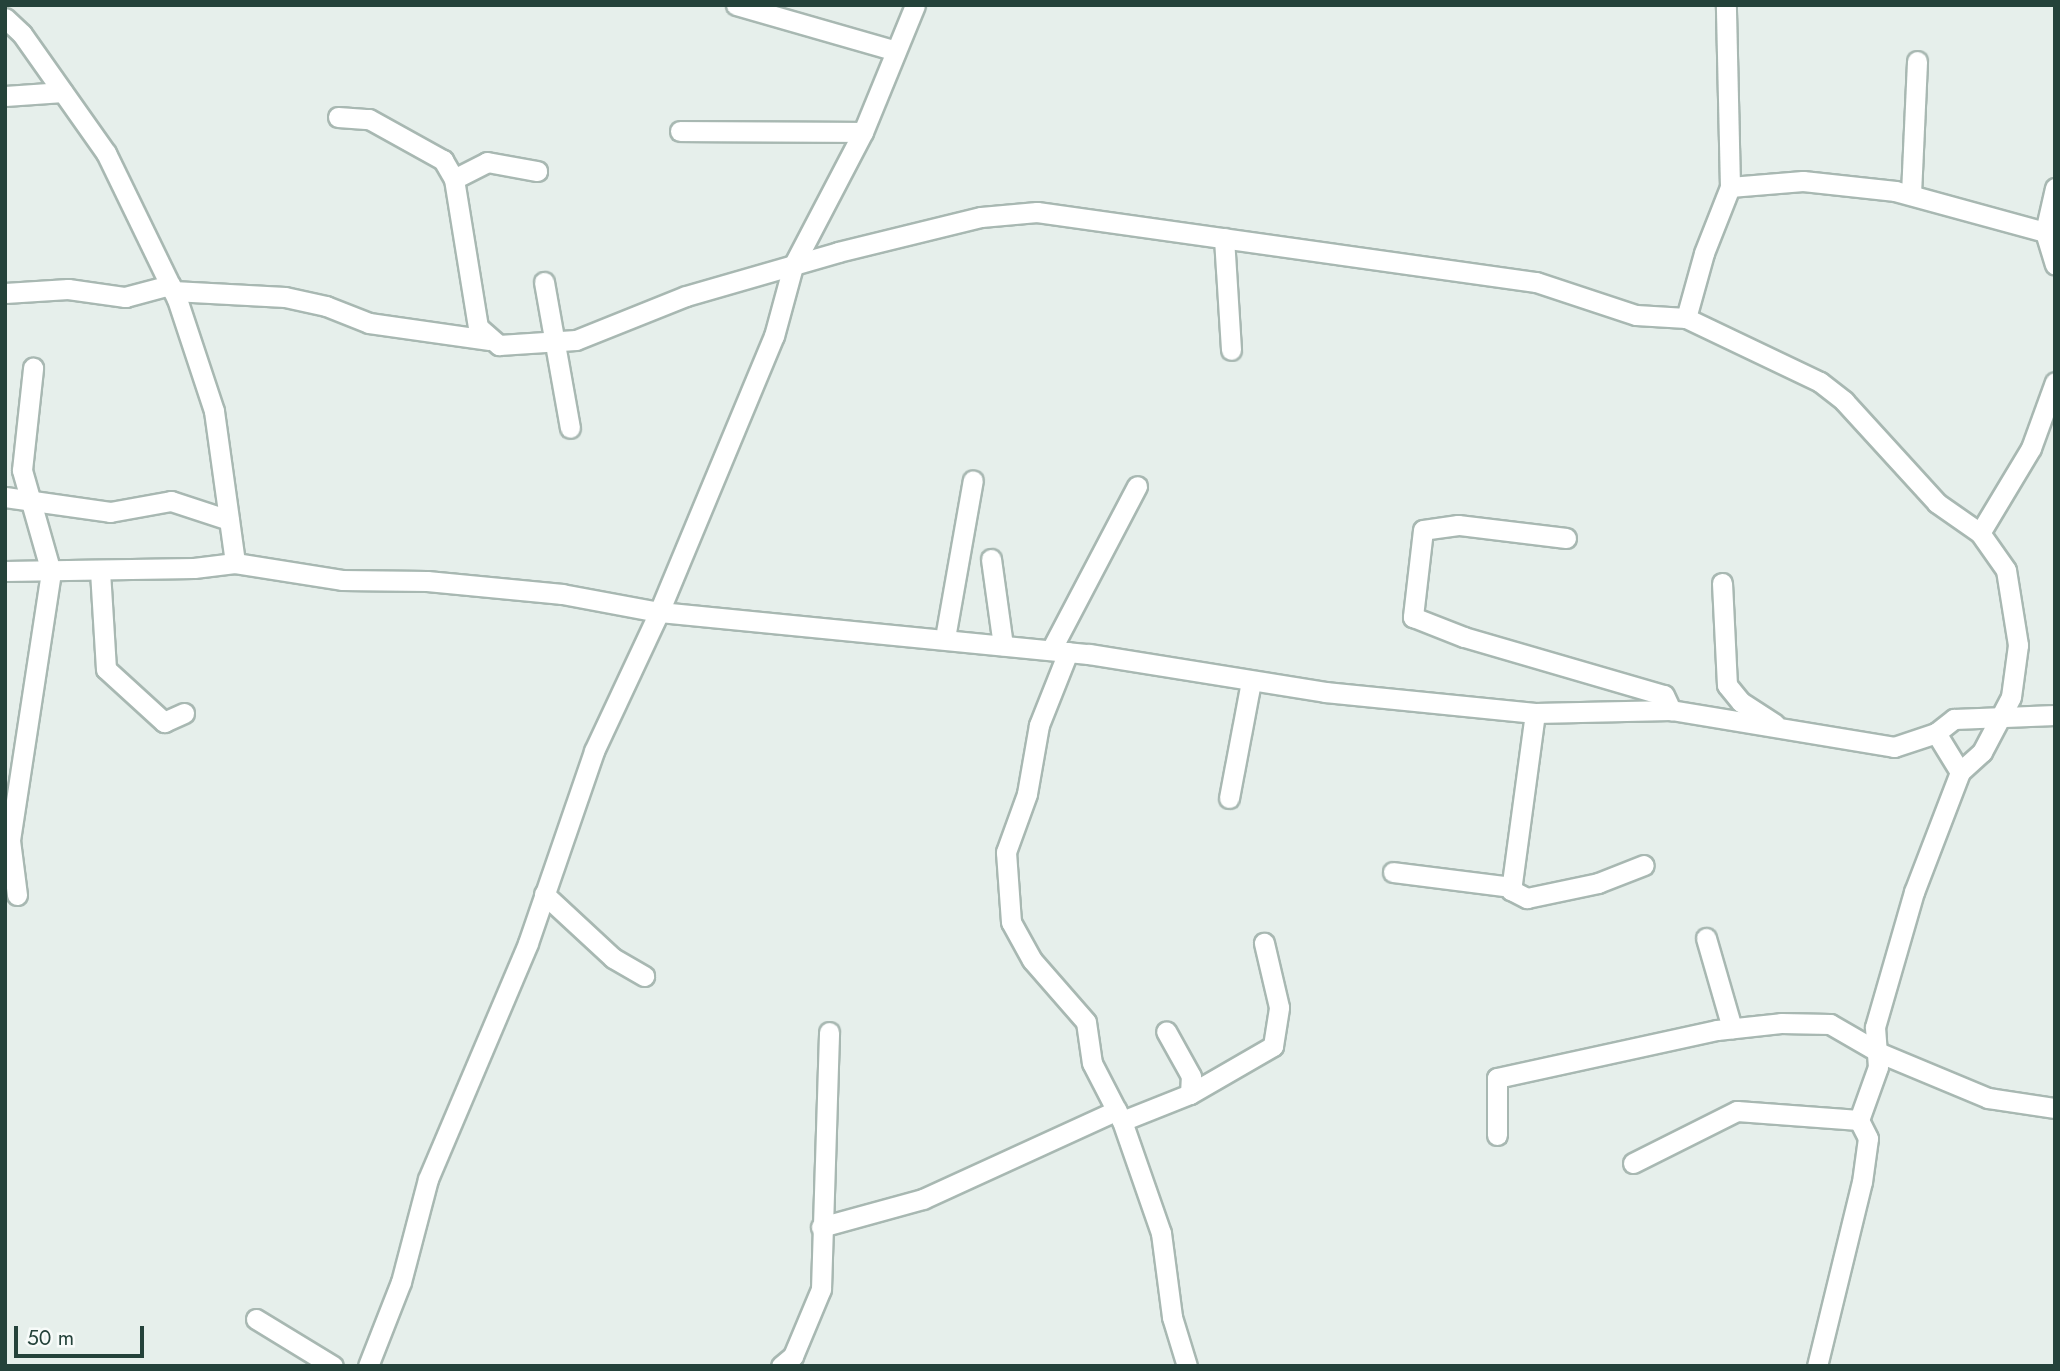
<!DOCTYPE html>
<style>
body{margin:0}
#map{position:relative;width:2060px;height:1371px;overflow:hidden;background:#e6efeb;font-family:Jost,sans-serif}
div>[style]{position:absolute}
.roads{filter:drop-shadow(2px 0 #a8b8b2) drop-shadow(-2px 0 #a8b8b2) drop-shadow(0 2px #a8b8b2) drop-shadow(0 -2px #a8b8b2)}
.minor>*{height:19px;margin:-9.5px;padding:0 9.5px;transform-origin:9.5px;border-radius:9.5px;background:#fff}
span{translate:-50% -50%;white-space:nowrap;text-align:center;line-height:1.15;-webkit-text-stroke:6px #f7fbf9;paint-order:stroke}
.frame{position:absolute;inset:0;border:7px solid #24423a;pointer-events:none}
.scale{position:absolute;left:14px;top:1326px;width:130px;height:32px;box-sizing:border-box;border:4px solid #24423a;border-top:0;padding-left:9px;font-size:21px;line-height:24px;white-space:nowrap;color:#24423a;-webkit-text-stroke:5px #f7fbf9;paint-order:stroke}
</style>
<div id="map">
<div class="roads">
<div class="minor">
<div style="left:736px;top:5px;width:166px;rotate:16deg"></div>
<div style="left:5px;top:18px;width:23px;rotate:43deg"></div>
<div style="left:22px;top:34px;width:146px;rotate:54.8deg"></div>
<div style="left:106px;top:153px;width:162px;rotate:64.1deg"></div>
<div style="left:177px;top:299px;width:118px;rotate:71.7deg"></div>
<div style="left:214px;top:411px;width:153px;rotate:82.1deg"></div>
<div style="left:5px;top:96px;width:58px;rotate:-3.9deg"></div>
<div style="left:338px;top:117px;width:31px;rotate:4deg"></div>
<div style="left:369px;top:119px;width:85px;rotate:29deg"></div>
<div style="left:443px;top:160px;width:22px;rotate:60deg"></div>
<div style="left:454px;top:179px;width:150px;rotate:80.8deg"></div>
<div style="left:478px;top:327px;width:28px;rotate:41deg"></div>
<div style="left:499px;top:345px;width:77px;rotate:-3.7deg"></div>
<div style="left:576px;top:340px;width:118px;rotate:-21.8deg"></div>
<div style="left:686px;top:296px;width:158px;rotate:-16.1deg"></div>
<div style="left:838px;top:252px;width:147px;rotate:-13.8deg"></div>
<div style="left:981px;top:217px;width:56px;rotate:-5.1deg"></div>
<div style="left:1037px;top:212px;width:504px;rotate:7.99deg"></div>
<div style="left:1536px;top:282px;width:105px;rotate:18.3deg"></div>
<div style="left:1636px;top:315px;width:50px;rotate:3.4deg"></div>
<div style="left:1686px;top:318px;width:148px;rotate:25.5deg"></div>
<div style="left:1820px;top:382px;width:31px;rotate:38deg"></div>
<div style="left:1844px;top:401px;width:138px;rotate:47.6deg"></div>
<div style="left:1937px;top:503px;width:52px;rotate:34.9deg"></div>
<div style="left:1980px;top:533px;width:45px;rotate:54.9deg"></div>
<div style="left:2006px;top:570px;width:76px;rotate:80.9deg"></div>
<div style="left:2018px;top:645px;width:52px;rotate:97.7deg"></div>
<div style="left:2011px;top:697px;width:62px;rotate:117.8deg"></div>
<div style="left:1982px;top:752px;width:30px;rotate:138deg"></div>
<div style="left:680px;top:131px;width:183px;rotate:0.3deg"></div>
<div style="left:454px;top:179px;width:37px;rotate:-27deg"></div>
<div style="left:487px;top:162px;width:51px;rotate:10.2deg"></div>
<div style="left:1730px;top:187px;width:73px;rotate:-4.7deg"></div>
<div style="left:1803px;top:181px;width:93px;rotate:6.2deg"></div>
<div style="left:1895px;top:191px;width:156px;rotate:15.3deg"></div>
<div style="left:2055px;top:188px;width:45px;rotate:102.8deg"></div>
<div style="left:2045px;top:232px;width:34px;rotate:73deg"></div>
<div style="left:1911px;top:194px;width:133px;rotate:-87.4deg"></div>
<div style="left:1224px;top:238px;width:112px;rotate:86.4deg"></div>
<div style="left:544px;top:282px;width:148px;rotate:79.9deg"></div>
<div style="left:173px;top:291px;width:112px;rotate:3.1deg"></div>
<div style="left:285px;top:297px;width:42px;rotate:12.4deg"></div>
<div style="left:326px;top:306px;width:46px;rotate:21.6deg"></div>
<div style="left:369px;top:323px;width:120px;rotate:8.1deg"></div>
<div style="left:5px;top:293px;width:63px;rotate:-3.6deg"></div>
<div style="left:68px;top:289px;width:58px;rotate:8deg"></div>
<div style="left:125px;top:297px;width:47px;rotate:-14.9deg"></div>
<div style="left:1686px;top:318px;width:67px;rotate:-74.5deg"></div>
<div style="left:1704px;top:253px;width:71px;rotate:-68.5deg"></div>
<div style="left:1730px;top:187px;width:182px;rotate:-91.3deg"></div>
<div style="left:5px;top:497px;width:106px;rotate:8.1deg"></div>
<div style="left:110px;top:512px;width:62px;rotate:-10.2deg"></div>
<div style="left:171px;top:501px;width:61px;rotate:18.1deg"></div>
<div style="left:1980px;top:533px;width:99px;rotate:-59deg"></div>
<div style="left:2031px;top:448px;width:70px;rotate:-70deg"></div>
<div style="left:1566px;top:538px;width:109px;rotate:-173.1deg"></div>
<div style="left:1458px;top:525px;width:35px;rotate:172deg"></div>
<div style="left:1423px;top:530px;width:88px;rotate:96.6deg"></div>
<div style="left:1413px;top:617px;width:55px;rotate:21.4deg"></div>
<div style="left:1464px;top:637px;width:208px;rotate:16.2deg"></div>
<div style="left:1664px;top:695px;width:17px;rotate:65deg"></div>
<div style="left:991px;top:559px;width:87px;rotate:82.1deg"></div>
<div style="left:5px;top:571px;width:189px;rotate:-0.9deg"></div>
<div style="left:194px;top:568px;width:41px;rotate:-7deg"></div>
<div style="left:235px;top:563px;width:108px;rotate:9deg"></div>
<div style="left:342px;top:580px;width:85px;rotate:0.7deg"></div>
<div style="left:427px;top:581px;width:136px;rotate:5.5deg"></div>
<div style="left:562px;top:594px;width:99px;rotate:10.5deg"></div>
<div style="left:659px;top:612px;width:432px;rotate:5.6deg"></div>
<div style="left:1089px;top:654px;width:239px;rotate:9.1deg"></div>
<div style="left:1325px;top:692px;width:211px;rotate:5.7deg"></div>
<div style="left:1535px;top:713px;width:136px;rotate:-1.3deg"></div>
<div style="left:1671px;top:710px;width:226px;rotate:9.4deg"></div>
<div style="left:1894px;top:747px;width:44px;rotate:-18.4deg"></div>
<div style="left:1936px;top:733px;width:23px;rotate:-38deg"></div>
<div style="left:1954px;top:719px;width:101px;rotate:-2.3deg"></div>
<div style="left:100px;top:571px;width:98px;rotate:86.5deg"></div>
<div style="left:106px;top:669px;width:79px;rotate:42.4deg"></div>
<div style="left:164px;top:722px;width:22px;rotate:-24deg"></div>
<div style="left:1722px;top:583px;width:102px;rotate:87.2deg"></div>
<div style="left:1727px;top:685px;width:22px;rotate:51deg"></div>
<div style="left:1741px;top:702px;width:40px;rotate:32.9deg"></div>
<div style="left:945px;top:638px;width:160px;rotate:-80deg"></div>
<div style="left:1051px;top:650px;width:185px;rotate:-62.3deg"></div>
<div style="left:1068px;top:652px;width:79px;rotate:111.7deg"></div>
<div style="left:1039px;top:725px;width:70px;rotate:99.9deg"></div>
<div style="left:1027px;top:794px;width:62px;rotate:109.9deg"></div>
<div style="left:1006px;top:852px;width:70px;rotate:85.9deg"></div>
<div style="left:1011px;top:922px;width:43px;rotate:61.1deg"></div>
<div style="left:1032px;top:960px;width:82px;rotate:48.9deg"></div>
<div style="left:1086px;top:1022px;width:41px;rotate:81.7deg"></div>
<div style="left:1092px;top:1063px;width:65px;rotate:62.7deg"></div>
<div style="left:1122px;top:1121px;width:119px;rotate:70.8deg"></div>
<div style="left:1161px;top:1233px;width:85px;rotate:82.5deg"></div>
<div style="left:1172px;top:1317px;width:51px;rotate:73deg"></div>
<div style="left:1535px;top:713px;width:179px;rotate:97.7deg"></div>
<div style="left:1511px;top:890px;width:18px;rotate:27deg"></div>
<div style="left:1527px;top:898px;width:73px;rotate:-11.9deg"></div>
<div style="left:1598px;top:883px;width:49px;rotate:-21.4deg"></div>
<div style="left:1229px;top:798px;width:118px;rotate:-79.3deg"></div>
<div style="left:1393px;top:872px;width:120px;rotate:7.2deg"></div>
<div style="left:544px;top:894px;width:94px;rotate:42.8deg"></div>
<div style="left:613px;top:958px;width:36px;rotate:30deg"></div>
<div style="left:17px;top:895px;width:55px;rotate:-97.3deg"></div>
<div style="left:10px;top:840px;width:271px;rotate:-81.3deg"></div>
<div style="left:51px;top:572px;width:106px;rotate:-105.9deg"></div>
<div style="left:22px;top:470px;width:103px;rotate:-83.8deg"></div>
<div style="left:1706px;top:938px;width:94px;rotate:73.9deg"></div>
<div style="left:1190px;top:1094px;width:96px;rotate:-30deg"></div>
<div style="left:1273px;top:1046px;width:39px;rotate:-81deg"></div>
<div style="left:1279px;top:1007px;width:66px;rotate:-103.2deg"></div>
<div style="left:1122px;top:1121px;width:73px;rotate:-21.7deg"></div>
<div style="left:1190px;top:1094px;width:18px;rotate:-87deg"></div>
<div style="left:1191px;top:1076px;width:51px;rotate:-119.1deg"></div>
<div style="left:1497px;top:1135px;width:57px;rotate:-90deg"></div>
<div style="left:1497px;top:1078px;width:225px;rotate:-12.3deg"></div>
<div style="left:1717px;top:1030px;width:64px;rotate:-6.2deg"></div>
<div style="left:1781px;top:1023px;width:49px;rotate:1.2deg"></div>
<div style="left:1830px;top:1024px;width:58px;rotate:30.1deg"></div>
<div style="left:1880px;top:1053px;width:117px;rotate:22.6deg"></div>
<div style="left:1988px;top:1098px;width:68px;rotate:8.5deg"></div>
<div style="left:1633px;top:1163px;width:116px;rotate:-26.6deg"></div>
<div style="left:1737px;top:1111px;width:122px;rotate:4.2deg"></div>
<div style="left:821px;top:1227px;width:106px;rotate:-15.4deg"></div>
<div style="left:923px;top:1199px;width:213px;rotate:-24.6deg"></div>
<div style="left:256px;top:1319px;width:90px;rotate:31.4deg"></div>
<div style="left:368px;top:1366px;width:90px;rotate:-68.6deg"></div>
<div style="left:401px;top:1282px;width:106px;rotate:-75.3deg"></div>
<div style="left:428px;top:1179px;width:256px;rotate:-67deg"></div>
<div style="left:528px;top:943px;width:203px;rotate:-71deg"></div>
<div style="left:594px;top:751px;width:153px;rotate:-64.9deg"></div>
<div style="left:659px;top:612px;width:299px;rotate:-67.4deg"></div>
<div style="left:774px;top:336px;width:73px;rotate:-74.8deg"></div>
<div style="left:793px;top:266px;width:151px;rotate:-62.4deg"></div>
<div style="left:863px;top:132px;width:137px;rotate:-67.7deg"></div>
<div style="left:781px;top:1366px;width:16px;rotate:-40deg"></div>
<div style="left:793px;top:1356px;width:73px;rotate:-67.3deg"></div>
<div style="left:821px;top:1289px;width:257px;rotate:-88.2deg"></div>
<div style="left:1817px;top:1366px;width:189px;rotate:-76.3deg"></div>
<div style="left:1862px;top:1182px;width:44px;rotate:-82.2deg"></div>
<div style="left:1868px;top:1138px;width:20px;rotate:-117deg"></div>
<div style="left:1859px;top:1120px;width:56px;rotate:-70.3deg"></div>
<div style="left:1878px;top:1067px;width:40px;rotate:-94.3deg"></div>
<div style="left:1875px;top:1027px;width:141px;rotate:-73.9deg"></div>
<div style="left:1914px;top:892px;width:129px;rotate:-69deg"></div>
<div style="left:1960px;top:772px;width:46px;rotate:-121.6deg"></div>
</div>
</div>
<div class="frame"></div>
<div class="scale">50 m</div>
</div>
